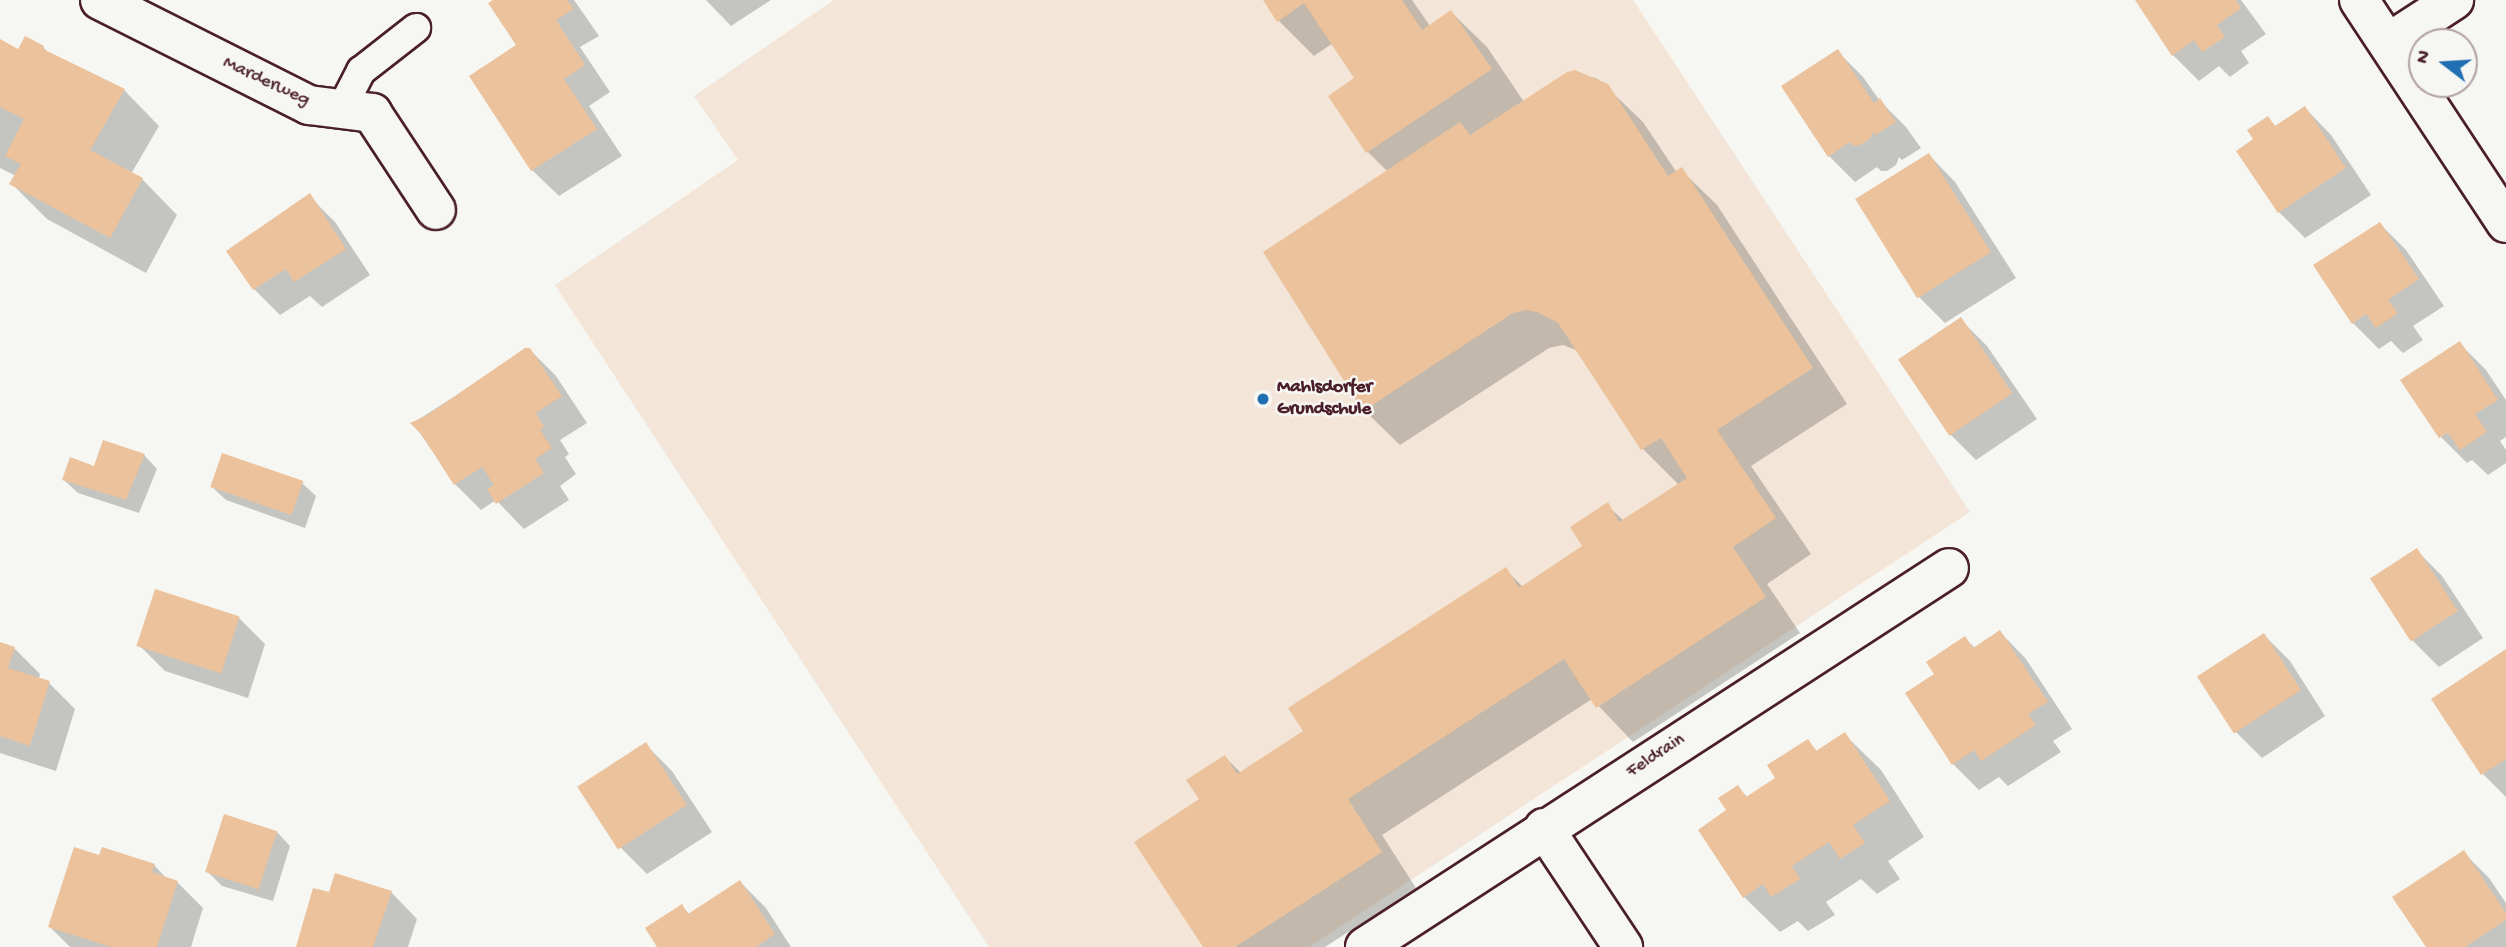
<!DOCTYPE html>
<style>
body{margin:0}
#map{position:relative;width:2506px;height:947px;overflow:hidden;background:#f6f6f2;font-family:"Gochi Hand",sans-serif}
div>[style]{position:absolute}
.built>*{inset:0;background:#f3e6d8}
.shadow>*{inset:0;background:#0003}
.building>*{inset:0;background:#ebc29b;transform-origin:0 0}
.roads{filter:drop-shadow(2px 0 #4a1f2b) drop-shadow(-2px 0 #4a1f2b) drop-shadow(0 2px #4a1f2b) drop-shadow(0 -2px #4a1f2b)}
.lane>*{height:28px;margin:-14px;padding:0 14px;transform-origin:14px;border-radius:14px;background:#f6f6f2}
.street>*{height:38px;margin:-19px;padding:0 19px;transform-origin:19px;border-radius:19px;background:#f6f6f2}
.dots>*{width:19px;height:19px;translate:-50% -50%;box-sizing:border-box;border:4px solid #f6f6f2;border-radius:50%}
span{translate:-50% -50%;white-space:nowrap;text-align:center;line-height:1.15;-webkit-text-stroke:5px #f6f6f2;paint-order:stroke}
.street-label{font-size:19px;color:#4a1f2b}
.poi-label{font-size:19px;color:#4a1f2b;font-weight:700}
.left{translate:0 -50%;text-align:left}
.north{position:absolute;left:2408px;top:28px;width:70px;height:70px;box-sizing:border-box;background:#f6f6f2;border:2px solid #b1a0a2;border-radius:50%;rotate:287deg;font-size:19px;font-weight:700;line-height:28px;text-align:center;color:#4a1f2b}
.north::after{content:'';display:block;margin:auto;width:24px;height:32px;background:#1f6fb2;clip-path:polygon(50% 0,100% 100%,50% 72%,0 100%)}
</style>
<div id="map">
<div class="built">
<div style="clip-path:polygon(834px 0,1633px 0,1970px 512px,1309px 947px,989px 947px,555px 285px,738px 160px,694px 96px)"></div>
</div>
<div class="shadow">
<div style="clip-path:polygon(496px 0,574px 0,599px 36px,580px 47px,610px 92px,589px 106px,622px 156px,559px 196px,532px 170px,471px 77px,518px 45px)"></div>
<div style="clip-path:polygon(706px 0,771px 0,731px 26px)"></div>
<div style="clip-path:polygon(1265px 0,1412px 0,1430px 26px,1451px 12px,1487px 47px,1524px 102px,1575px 72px,1598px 79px,1643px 122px,1677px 173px,1681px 170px,1717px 205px,1847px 404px,1751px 466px,1811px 554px,1767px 584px,1800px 633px,1633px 742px,1592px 699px,1382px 835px,1416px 888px,1325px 947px,1205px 947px,1202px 800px,1225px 757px,1241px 773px,1306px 732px,1505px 569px,1523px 587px,1585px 547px,1607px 505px,1624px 521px,1679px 485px,1643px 449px,1578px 351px,1563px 345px,1549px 348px,1400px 445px,1364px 410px,1388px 172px,1368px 152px,1330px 96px,1356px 79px,1333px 43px,1314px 56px,1278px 20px)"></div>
<div style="clip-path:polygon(2137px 0,2241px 0,2266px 34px,2241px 51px,2249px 63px,2230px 77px,2219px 66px,2199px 81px,2173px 55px)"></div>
<div style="clip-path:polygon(0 41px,19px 51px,43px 47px,50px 55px,124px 90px,159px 126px,131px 174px,142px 179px,177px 215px,146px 273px,47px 219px,12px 184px,16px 176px,0 168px)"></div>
<div style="clip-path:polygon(1837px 51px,1863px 77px,1880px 101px,1906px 127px,1921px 148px,1902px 160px,1899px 157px,1896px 165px,1887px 171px,1881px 171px,1877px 167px,1855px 182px,1829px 156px)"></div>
<div style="clip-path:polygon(2305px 108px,2331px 135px,2371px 195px,2305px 238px,2279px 212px,2256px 140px,2268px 119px,2276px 127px)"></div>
<div style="clip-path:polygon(1929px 155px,1955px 182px,2016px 278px,1945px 323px,1919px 297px)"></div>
<div style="clip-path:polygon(309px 196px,335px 222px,370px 275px,322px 307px,310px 296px,280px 315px,254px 289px)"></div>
<div style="clip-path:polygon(2380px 224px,2406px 250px,2444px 306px,2413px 326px,2423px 340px,2403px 353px,2391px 341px,2379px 349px,2353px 323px)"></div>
<div style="clip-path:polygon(1961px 320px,1987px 346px,2037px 419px,1976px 460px,1950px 434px)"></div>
<div style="clip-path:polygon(2460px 344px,2486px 370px,2506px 400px,2506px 437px,2500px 441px,2506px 450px,2506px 463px,2488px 475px,2472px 460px,2467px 463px,2441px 437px,2403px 381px)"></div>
<div style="clip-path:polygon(529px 349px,556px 376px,587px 423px,560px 440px,569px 454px,565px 457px,576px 474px,560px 486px,569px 500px,524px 529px,496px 500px,481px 510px,455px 484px,413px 423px)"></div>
<div style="clip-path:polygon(144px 455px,157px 469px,139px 513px,78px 493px,64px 480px)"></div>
<div style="clip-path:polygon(302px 483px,316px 496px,305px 528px,226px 500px,212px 487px)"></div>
<div style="clip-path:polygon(2416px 550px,2442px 576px,2483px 638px,2439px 667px,2413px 641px)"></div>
<div style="clip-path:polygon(239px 618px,265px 644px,248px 698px,165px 671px,139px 645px)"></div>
<div style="clip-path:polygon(2000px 632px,2026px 659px,2072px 729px,2053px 741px,2061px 752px,2008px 786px,1999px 777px,1979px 790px,1953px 764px,1936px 675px,1965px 638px,1976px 649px)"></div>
<div style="clip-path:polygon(2264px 635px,2290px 661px,2325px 716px,2262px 758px,2236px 732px,2199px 678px)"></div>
<div style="clip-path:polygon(0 644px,14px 648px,40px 674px,39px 679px,49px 683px,75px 709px,56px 771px,0 753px)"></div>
<div style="clip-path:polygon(2506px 651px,2506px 797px,2483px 774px)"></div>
<div style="clip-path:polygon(1845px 735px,1881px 770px,1924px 837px,1888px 861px,1900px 879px,1877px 894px,1861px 879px,1826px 902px,1835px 915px,1808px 931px,1798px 921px,1780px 932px,1744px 897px,1729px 811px,1738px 787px,1748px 798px,1778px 779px,1808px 742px,1818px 752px)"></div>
<div style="clip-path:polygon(646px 745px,672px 771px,712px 832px,647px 874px,621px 848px,581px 788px)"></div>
<div style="clip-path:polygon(277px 832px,290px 846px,273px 901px,222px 886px,208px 872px)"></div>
<div style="clip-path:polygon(2463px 852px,2489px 878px,2506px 903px,2506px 947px,2428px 947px)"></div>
<div style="clip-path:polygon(101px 858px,154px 865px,167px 879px,177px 882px,203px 908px,191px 947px,70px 947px,50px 927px)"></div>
<div style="clip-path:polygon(740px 882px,766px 908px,791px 947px,659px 947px,682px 906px,690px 915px)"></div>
<div style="clip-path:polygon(391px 892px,417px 919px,408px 947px,298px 947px,331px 894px)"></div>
</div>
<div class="building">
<div style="clip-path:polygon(493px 0,567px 0,574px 9px,556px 20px,585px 65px,564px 79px,597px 129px,531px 171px,469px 76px,516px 45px,488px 3px)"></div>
<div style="clip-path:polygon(1263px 0,1402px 0,1422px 30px,1451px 10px,1492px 69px,1366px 153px,1328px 96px,1354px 78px,1304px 3px,1277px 22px)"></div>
<div style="clip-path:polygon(2135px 0,2236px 0,2241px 8px,2217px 25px,2225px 37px,2202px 52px,2194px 40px,2172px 56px)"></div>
<div style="clip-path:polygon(25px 36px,44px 46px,43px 49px,125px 89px,90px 150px,143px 178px,110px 238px,9px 184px,21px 164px,5px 156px,24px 119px,0 107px,0 39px,18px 49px)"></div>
<div style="clip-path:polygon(1838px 49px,1874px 103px,1880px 98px,1896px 122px,1875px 135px,1873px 132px,1870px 139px,1860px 145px,1853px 146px,1850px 142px,1828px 157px,1781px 86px)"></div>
<div style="clip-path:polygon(1575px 70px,1608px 84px,1668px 176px,1682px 167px,1813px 368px,1717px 430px,1776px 518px,1733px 547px,1766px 597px,1596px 708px,1564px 659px,1348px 799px,1382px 852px,1235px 947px,1203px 947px,1134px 842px,1199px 799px,1186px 780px,1225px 755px,1237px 774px,1303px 731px,1288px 708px,1506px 567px,1519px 588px,1582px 546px,1570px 527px,1608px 502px,1619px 522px,1687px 478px,1661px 438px,1641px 450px,1558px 323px,1537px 312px,1526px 310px,1513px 313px,1363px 411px,1263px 252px,1460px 122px,1470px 135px,1567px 72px)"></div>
<div style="clip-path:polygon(2305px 106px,2346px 168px,2278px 213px,2236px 151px,2253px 139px,2247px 130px,2268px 116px,2275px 126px)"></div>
<div style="left:1929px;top:153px;width:117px;height:87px;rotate:58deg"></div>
<div style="clip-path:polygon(310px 193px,346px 249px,294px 282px,286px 269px,253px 290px,226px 251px)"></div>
<div style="clip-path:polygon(2380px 222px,2419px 279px,2388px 300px,2398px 313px,2376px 328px,2366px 314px,2352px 324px,2313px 265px)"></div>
<div style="left:1961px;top:317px;width:92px;height:76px;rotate:56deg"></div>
<div style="clip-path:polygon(2460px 341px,2498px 400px,2475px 414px,2487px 432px,2460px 450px,2448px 433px,2439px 438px,2400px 380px)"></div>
<div style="clip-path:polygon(525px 348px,530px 348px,562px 396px,536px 413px,544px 427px,540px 430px,552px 448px,535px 459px,544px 473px,496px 504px,487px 489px,494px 485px,482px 467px,454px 485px,422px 435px,410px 423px,426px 416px)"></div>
<div style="clip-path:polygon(103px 440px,145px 454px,126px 500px,62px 480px,70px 457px,94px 466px)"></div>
<div style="left:222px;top:453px;width:86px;height:36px;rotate:19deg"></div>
<div style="left:2417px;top:548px;width:75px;height:56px;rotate:57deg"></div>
<div style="left:155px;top:589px;width:89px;height:60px;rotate:18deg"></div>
<div style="clip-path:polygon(2000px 630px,2048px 702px,2028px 714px,2036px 725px,1981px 761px,1974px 750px,1952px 765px,1905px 693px,1934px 674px,1926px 662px,1965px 636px,1973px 648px)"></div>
<div style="left:2264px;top:633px;width:68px;height:80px;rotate:57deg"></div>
<div style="clip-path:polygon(0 642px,15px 647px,8px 668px,50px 681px,30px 746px,0 736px)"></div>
<div style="clip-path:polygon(2506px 649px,2506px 759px,2481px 775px,2431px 699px)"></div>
<div style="clip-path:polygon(1845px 732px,1890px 801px,1853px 825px,1865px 843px,1840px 859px,1829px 842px,1792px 866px,1800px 879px,1771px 897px,1763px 884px,1743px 898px,1698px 830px,1726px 810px,1718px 798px,1738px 785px,1746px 797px,1775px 778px,1767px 765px,1808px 739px,1816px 751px)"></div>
<div style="left:646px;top:742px;width:75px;height:82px;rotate:57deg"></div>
<div style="left:224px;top:814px;width:56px;height:61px;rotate:18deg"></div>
<div style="clip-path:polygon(74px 847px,99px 855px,102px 847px,155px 864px,152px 872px,178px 881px,157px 947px,111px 947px,48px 927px)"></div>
<div style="clip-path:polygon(2464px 850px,2506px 913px,2506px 920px,2465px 947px,2426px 947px,2392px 897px)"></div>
<div style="clip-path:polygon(335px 873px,392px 891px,373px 947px,296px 947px,313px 888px,329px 892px)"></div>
<div style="clip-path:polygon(740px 880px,775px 934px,756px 947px,657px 947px,645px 928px,682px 904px,688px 914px)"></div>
</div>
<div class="roads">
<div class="lane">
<div style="left:342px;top:108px;width:42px;rotate:-62.8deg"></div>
<div style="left:361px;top:71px;width:70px;rotate:-38deg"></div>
</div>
<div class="street">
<div style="left:100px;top:0;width:234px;rotate:26.7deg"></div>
<div style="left:309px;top:105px;width:64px;rotate:7.2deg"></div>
<div style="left:372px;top:113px;width:116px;rotate:56.6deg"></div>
<div style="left:2359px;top:0;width:267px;rotate:56.6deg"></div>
<div style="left:2388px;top:43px;width:79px;rotate:-33.1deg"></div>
<div style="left:1544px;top:828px;width:143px;rotate:56.4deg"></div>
<div style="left:1365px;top:947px;width:696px;rotate:-32.98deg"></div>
</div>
</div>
<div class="dots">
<div style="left:1263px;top:399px;background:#1f6fb2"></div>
</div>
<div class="street-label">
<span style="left:266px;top:82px;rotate:25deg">Marderweg</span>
<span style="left:1656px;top:756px;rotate:-33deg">Feldrain</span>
</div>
<div class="poi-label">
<span class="left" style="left:1277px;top:399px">Mahlsdorfer<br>Grundschule</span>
</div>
<div class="north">N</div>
</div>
